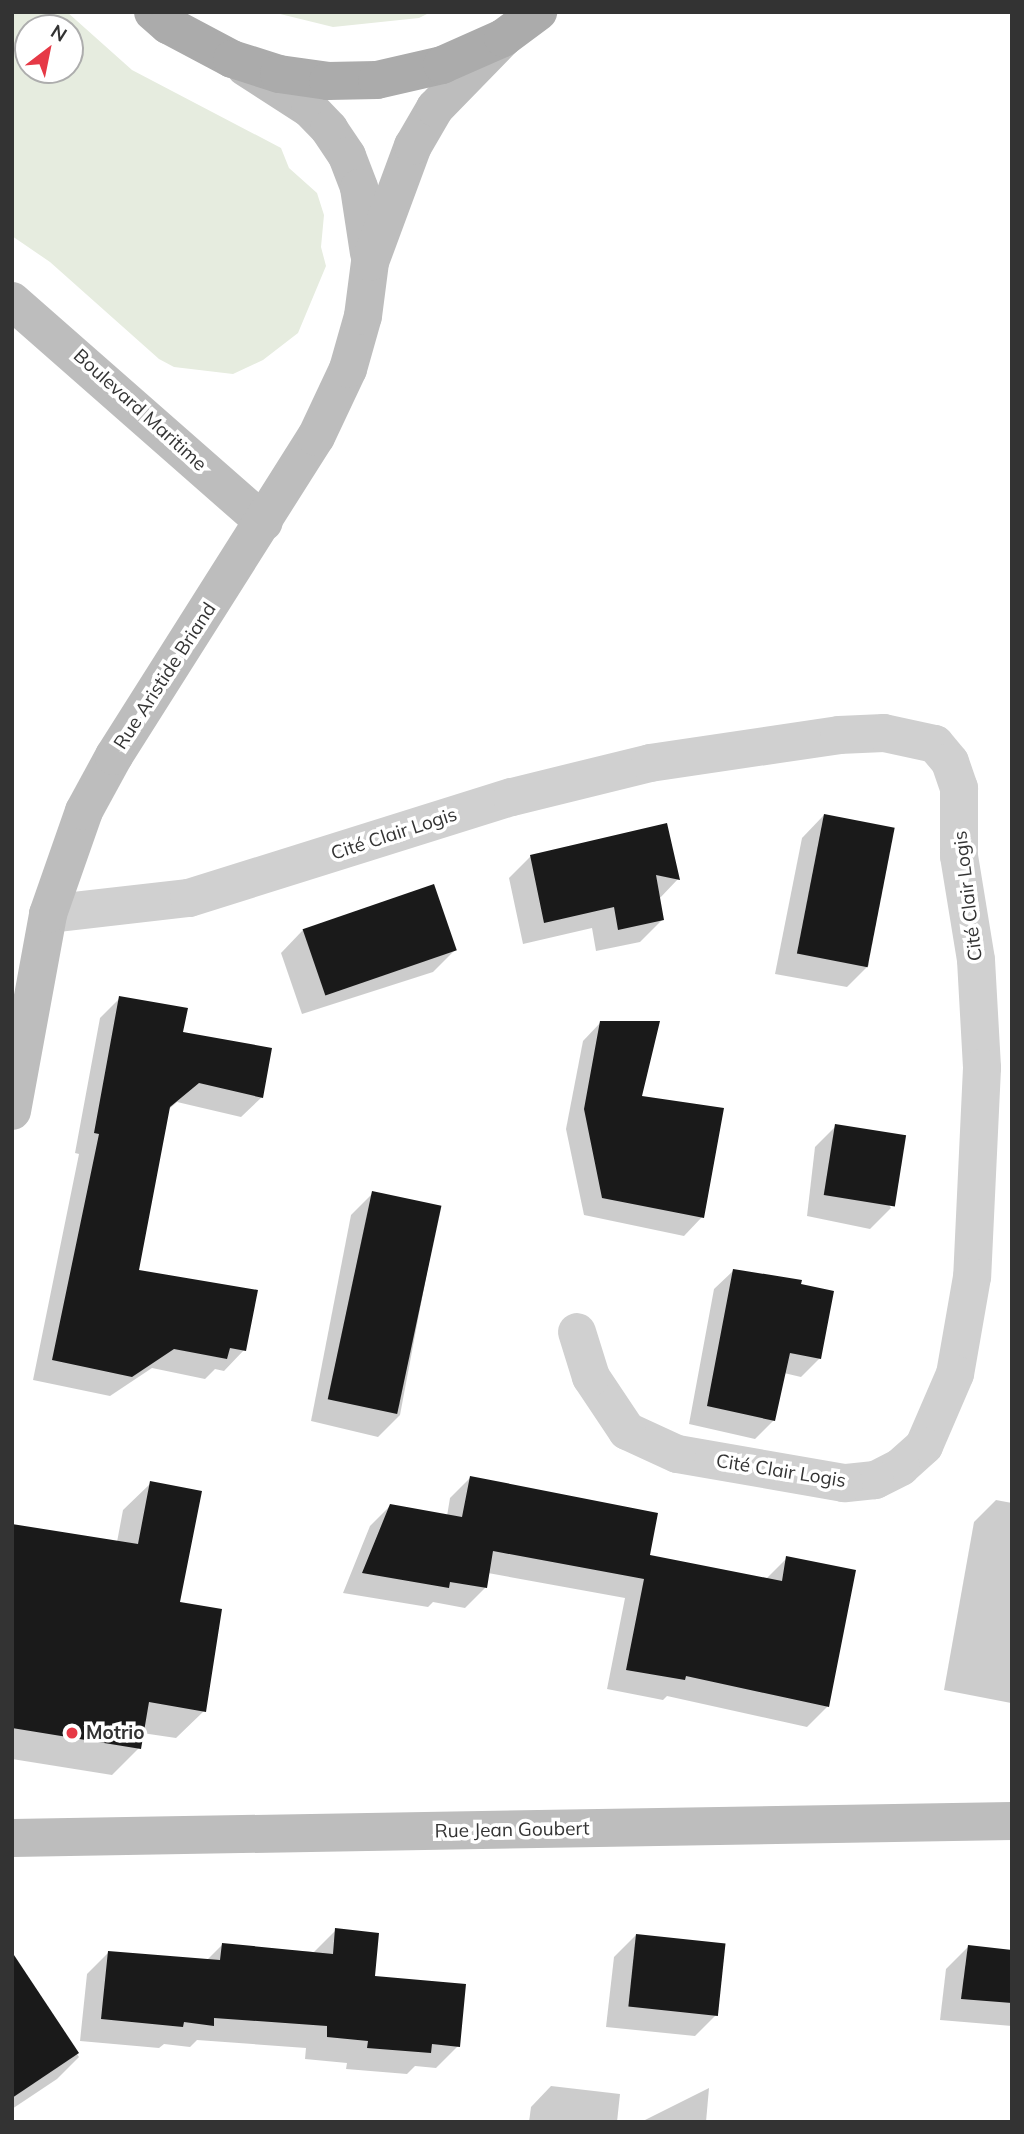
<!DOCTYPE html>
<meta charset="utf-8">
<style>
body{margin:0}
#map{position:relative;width:1024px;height:2134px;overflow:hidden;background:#fff;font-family:Mulish,sans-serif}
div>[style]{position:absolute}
.green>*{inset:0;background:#e6ecdf}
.shadow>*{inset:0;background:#0003}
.building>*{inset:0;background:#1a1a1a;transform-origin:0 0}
.street>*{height:38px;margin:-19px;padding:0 19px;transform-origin:19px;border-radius:19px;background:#d0d0d0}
.secondary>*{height:38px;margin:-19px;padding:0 19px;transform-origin:19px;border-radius:19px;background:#bdbdbd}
.primary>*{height:38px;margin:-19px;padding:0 19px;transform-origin:19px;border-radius:19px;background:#ababab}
.dots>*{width:19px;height:19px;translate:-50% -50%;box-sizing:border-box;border:4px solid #fff;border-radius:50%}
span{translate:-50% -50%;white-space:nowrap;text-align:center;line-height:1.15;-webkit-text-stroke:7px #fff;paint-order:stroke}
.street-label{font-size:19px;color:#333}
.poi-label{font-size:19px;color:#333;font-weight:700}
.left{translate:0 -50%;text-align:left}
.frame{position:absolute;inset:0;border:14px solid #333;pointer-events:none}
.north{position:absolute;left:14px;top:14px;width:70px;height:70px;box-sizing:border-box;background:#fff;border:2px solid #adadad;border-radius:50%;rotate:32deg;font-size:19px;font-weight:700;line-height:28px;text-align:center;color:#333}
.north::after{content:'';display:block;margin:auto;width:24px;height:32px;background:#e63946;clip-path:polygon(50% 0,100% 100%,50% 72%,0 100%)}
</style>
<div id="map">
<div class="green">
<div style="clip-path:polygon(evenodd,12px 12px,67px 12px,132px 70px,281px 148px,289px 168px,317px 193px,324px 215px,321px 247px,326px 266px,298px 333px,263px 360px,233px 374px,174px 367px,159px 359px,50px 262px,12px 236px,12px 12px,28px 28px,70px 28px,70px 70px,28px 70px,28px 28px)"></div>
<div style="clip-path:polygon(272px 12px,431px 12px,419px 18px,333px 27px)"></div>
</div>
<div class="shadow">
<div style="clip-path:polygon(824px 815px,869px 965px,847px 987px,775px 974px,802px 838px)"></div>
<div style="clip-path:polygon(666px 825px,678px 879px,659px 899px,662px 920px,640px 942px,596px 951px,592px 928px,523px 944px,509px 878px,531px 856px)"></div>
<div style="clip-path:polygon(303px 930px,455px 950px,433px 972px,302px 1014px,281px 953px)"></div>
<div style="clip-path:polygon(120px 998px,181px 1033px,262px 1097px,241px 1117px,177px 1102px,168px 1110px,137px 1271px,244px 1350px,224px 1371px,215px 1369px,205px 1379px,152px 1368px,110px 1396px,33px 1380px,79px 1154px,75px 1153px,100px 1018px)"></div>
<div style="clip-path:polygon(601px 1022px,702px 1217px,684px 1236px,584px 1215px,566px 1129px,583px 1041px)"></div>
<div style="clip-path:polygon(836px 1126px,891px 1208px,870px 1229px,807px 1216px,815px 1147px)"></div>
<div style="clip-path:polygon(373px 1193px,439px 1208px,400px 1415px,378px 1437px,311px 1421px,351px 1215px)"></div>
<div style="clip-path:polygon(733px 1271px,820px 1358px,801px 1377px,784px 1373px,774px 1420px,755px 1439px,689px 1424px,714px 1289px)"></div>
<div style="clip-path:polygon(470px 1478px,648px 1556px,766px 1579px,787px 1558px,827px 1707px,807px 1727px,667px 1696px,663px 1700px,607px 1689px,625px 1598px,488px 1573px,485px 1588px,465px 1608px,433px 1602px,428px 1607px,343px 1593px,370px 1526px,390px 1506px,447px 1516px,450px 1498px)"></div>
<div style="clip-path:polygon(151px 1483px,204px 1711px,176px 1738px,142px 1733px,139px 1748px,112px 1775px,12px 1759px,12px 1526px,117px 1542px,123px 1510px)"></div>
<div style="clip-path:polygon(996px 1500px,1012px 1503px,1011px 1703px,944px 1690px,974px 1522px)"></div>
<div style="clip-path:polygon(336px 1930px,373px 1977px,458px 2046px,436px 2068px,415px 2066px,407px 2074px,346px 2069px,347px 2063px,305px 2059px,306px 2048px,197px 2040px,190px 2047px,164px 2044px,159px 2048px,80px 2041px,87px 1974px,109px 1952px,206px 1961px,222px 1945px,314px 1952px)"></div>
<div style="clip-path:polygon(636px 1935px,717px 2014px,695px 2036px,606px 2027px,614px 1957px)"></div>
<div style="clip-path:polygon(968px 1947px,1012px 1952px,1012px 2026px,940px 2020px,946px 1969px)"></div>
<div style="clip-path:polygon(39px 1996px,79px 2057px,57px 2079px,12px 2109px,12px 2014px)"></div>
<div style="clip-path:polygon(551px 2086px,620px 2094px,617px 2122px,529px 2122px,531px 2107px)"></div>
<div style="clip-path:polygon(709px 2088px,706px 2122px,641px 2122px)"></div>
</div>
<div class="building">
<div style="left:824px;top:814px;width:72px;height:142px;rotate:11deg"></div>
<div style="clip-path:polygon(667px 823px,680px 880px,656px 875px,664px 920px,618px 930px,614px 907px,544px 923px,530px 855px)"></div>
<div style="left:434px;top:884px;width:70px;height:139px;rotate:71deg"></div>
<div style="clip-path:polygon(119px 996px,188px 1008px,183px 1032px,272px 1048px,263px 1098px,199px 1083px,170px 1107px,139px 1270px,258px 1290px,246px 1351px,230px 1348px,227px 1359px,174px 1349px,132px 1377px,52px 1360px,99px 1134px,94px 1133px)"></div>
<div style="clip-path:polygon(600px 1021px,660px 1021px,642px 1096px,724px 1108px,704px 1218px,602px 1198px,584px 1109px)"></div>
<div style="left:835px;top:1124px;width:72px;height:72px;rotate:9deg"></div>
<div style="left:372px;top:1191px;width:71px;height:213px;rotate:12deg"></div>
<div style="clip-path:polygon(733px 1269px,802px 1280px,801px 1284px,834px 1291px,821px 1359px,790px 1353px,775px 1421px,707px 1406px)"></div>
<div style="clip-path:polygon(470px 1476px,658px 1513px,650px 1555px,782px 1581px,786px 1556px,856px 1570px,829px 1707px,686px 1676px,685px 1680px,626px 1670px,644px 1579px,493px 1551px,487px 1588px,450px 1582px,449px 1588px,362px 1573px,390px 1504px,462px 1517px)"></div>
<div style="clip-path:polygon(150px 1481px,202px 1491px,180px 1602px,222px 1609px,206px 1712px,149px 1702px,141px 1749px,12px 1728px,12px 1524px,138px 1544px)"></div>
<div style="clip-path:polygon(335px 1928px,379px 1933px,375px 1976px,466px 1984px,460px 2047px,432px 2044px,431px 2053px,367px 2048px,368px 2041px,327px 2037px,327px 2026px,214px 2018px,214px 2026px,184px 2022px,183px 2027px,101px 2019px,108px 1951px,220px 1960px,222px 1943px,333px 1954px)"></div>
<div style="left:636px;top:1934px;width:90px;height:73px;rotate:6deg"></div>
<div style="clip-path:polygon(968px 1945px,1012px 1950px,1012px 2003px,961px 1999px)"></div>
<div style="clip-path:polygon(12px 1952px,79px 2053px,12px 2098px)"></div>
</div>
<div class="street">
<div style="left:48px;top:914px;width:142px;rotate:-6.5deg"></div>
<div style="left:189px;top:898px;width:338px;rotate:-17.4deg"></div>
<div style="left:512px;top:797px;width:142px;rotate:-13.8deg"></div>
<div style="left:650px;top:763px;width:191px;rotate:-8.4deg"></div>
<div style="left:839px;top:735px;width:45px;rotate:-2.5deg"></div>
<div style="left:884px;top:733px;width:52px;rotate:12.2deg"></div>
<div style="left:935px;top:744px;width:23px;rotate:50deg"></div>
<div style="left:950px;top:762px;width:28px;rotate:71deg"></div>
<div style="left:959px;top:788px;width:68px;rotate:90deg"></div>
<div style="left:959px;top:856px;width:105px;rotate:80.7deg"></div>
<div style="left:976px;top:960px;width:108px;rotate:86.8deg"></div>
<div style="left:982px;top:1068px;width:209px;rotate:92.7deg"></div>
<div style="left:972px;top:1277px;width:98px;rotate:99.9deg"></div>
<div style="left:955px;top:1374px;width:78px;rotate:113.3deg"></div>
<div style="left:924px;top:1446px;width:31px;rotate:138deg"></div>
<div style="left:901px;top:1467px;width:29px;rotate:153deg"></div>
<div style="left:875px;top:1480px;width:31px;rotate:174deg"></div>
<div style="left:844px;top:1483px;width:169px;rotate:-170.1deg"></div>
<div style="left:677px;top:1454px;width:55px;rotate:-155.3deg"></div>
<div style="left:627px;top:1431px;width:65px;rotate:-123.7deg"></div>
<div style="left:591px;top:1377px;width:47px;rotate:-107.3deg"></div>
</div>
<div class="secondary">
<div style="left:245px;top:67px;width:77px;rotate:32.9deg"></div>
<div style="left:310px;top:109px;width:28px;rotate:46deg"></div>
<div style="left:329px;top:129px;width:32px;rotate:56deg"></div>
<div style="left:347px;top:156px;width:34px;rotate:69deg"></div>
<div style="left:359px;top:188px;width:66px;rotate:81.3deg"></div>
<div style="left:12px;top:301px;width:335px;rotate:41.3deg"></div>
<div style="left:12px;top:1111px;width:200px;rotate:-79.6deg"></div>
<div style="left:48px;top:914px;width:109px;rotate:-70.7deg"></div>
<div style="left:84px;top:811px;width:63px;rotate:-61.4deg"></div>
<div style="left:114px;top:756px;width:378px;rotate:-57.7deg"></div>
<div style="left:316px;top:437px;width:75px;rotate:-64.8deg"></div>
<div style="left:348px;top:369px;width:55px;rotate:-74.2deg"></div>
<div style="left:363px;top:316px;width:54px;rotate:-82.6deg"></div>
<div style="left:370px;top:262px;width:124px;rotate:-69.7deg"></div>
<div style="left:413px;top:146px;width:44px;rotate:-59.9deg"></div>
<div style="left:435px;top:108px;width:98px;rotate:-45.8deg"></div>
<div style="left:12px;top:1838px;width:1000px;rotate:-0.97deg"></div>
</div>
<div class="primary">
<div style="left:153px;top:12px;width:20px;rotate:41deg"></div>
<div style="left:168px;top:25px;width:72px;rotate:28deg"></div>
<div style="left:232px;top:59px;width:49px;rotate:17.7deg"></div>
<div style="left:279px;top:74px;width:49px;rotate:8.1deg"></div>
<div style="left:328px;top:81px;width:49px;rotate:-1.2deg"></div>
<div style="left:377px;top:80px;width:67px;rotate:-13deg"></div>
<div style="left:442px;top:65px;width:67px;rotate:-23.9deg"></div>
<div style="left:503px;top:38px;width:44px;rotate:-36.6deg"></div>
</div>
<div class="dots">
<div style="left:72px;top:1733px;background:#e63946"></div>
</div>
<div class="street-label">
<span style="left:140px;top:410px;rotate:42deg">Boulevard Maritime</span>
<span style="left:165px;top:676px;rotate:-57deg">Rue Aristide Briand</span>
<span style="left:394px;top:834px;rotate:-18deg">Cité Clair Logis</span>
<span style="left:968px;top:896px;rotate:-97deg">Cité Clair Logis</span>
<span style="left:781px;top:1471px;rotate:9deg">Cité Clair Logis</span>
<span style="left:512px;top:1830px;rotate:-1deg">Rue Jean Goubert</span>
</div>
<div class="poi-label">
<span class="left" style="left:86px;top:1733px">Motrio</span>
</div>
<div class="frame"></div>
<div class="north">N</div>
</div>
